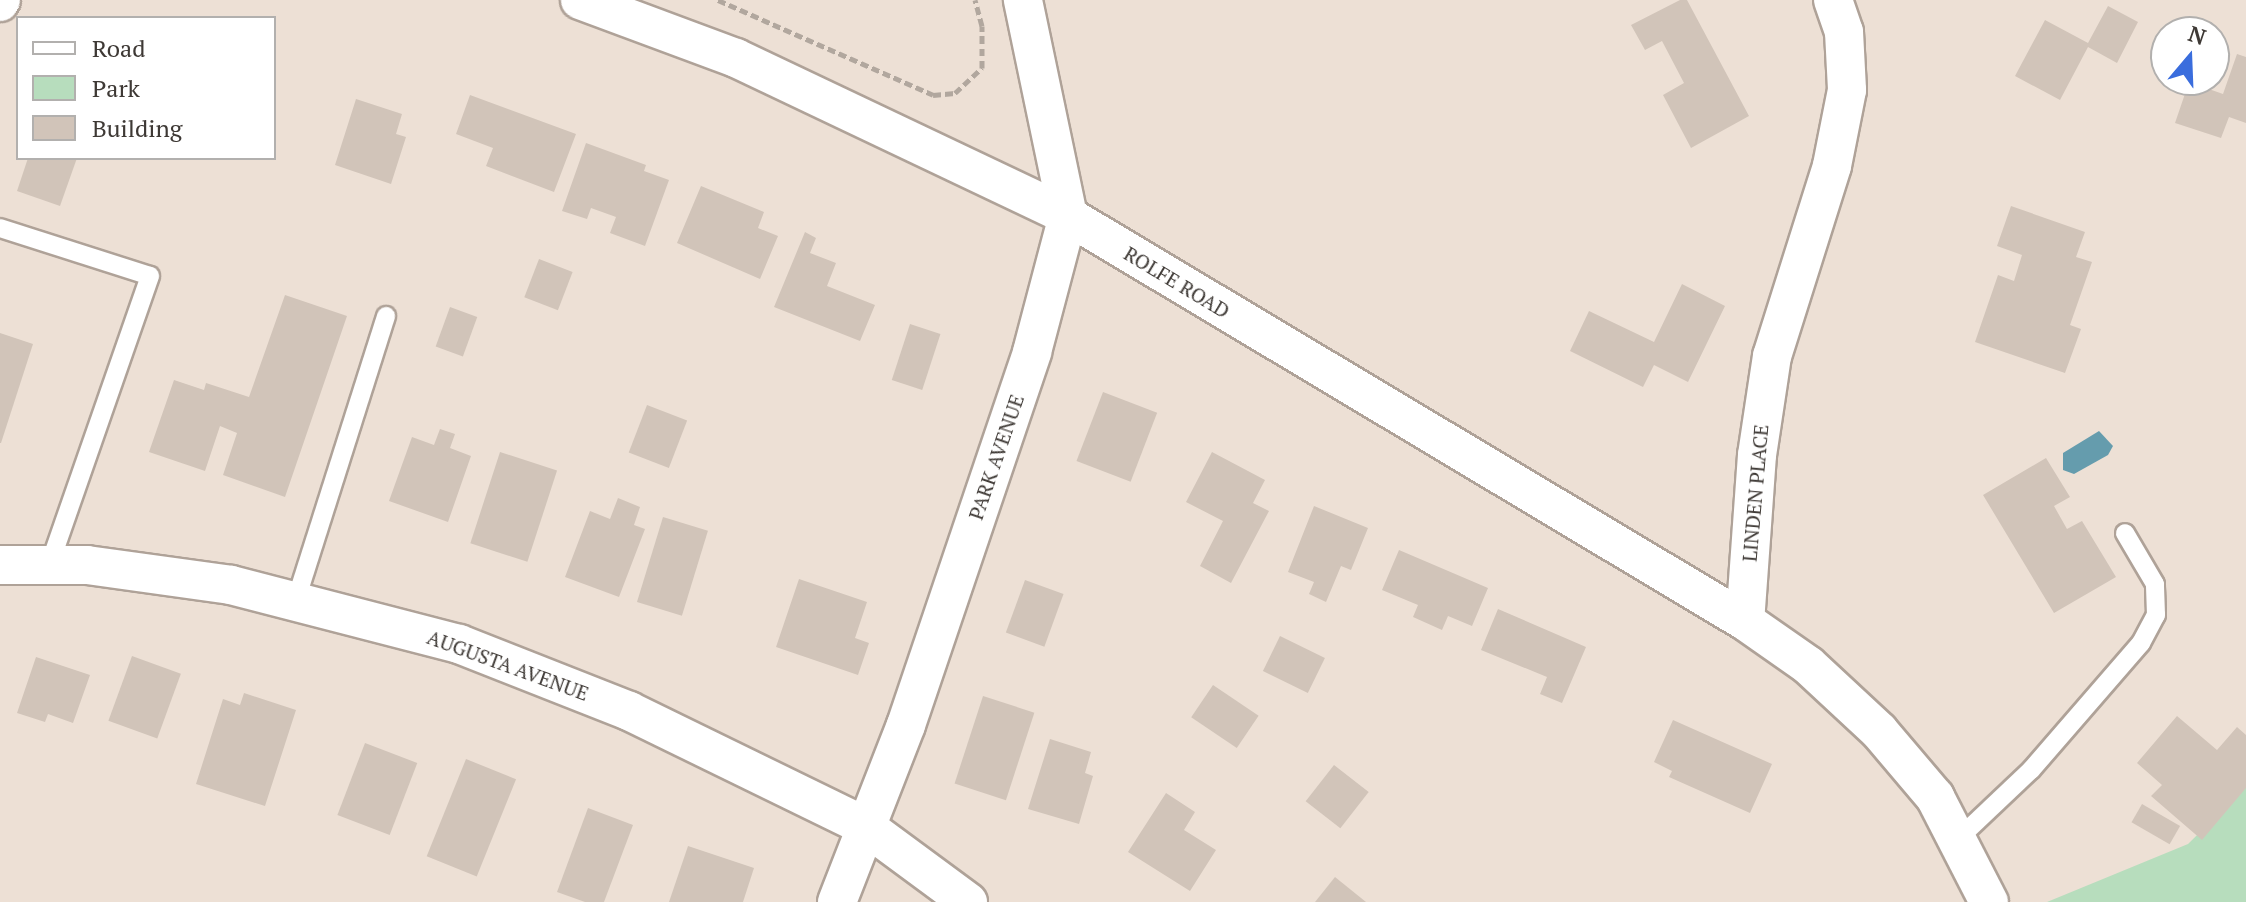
<!DOCTYPE html>
<style>
body{margin:0}
#map{position:relative;width:2246px;height:902px;overflow:hidden;background:#ede0d5;font-family:"PT Serif",serif}
div>[style]{position:absolute}
.green>*{inset:0;background:#b7ddbd}
.water>*{inset:0;background:#659cad}
.building>*{inset:0;background:#d1c4b9;transform-origin:0 0}
.path>*{height:5px;margin-top:-2.5px;transform-origin:0;background:repeating-linear-gradient(90deg,#b1a79e 0 8px,transparent 0 12px)}
.roads{filter:drop-shadow(2px 0 #afa298) drop-shadow(-2px 0 #afa298) drop-shadow(0 2px #afa298) drop-shadow(0 -2px #afa298)}
.lane>*{height:18px;margin:-9px;padding:0 9px;transform-origin:9px;border-radius:9px;background:#fff}
.street>*{height:38px;margin:-19px;padding:0 19px;transform-origin:19px;border-radius:19px;background:#fff}
span{translate:-50% -50%;white-space:nowrap;text-align:center;line-height:1.15;-webkit-text-stroke:8px #fff;paint-order:stroke}
.street-label{font-size:20px;color:#3e3935}
.legend{position:absolute;left:16px;top:16px;width:260px;height:144px;box-sizing:border-box;background:#fff;border:2px solid #b2b0ae;margin:0;padding:10px 14px;list-style:none;font-size:24px;color:#3e3935}
.legend li{display:flex;align-items:center;gap:16px;height:40px}
.legend b{width:40px;border:2px solid #b2b0ae}
.north{position:absolute;left:2150px;top:16px;width:80px;height:80px;box-sizing:border-box;background:#fff;border:2px solid #b2b0ae;border-radius:50%;rotate:19deg;font-size:22px;font-weight:700;line-height:32px;text-align:center;color:#3e3935}
.north::after{content:'';display:block;margin:auto;width:28px;height:36px;background:#3a6ddd;clip-path:polygon(50% 0,100% 100%,50% 72%,0 100%)}
</style>
<div id="map">
<div class="green">
<div style="clip-path:polygon(2246px 787px,2246px 902px,2047px 902px,2188px 844px)"></div>
</div>
<div class="water">
<div style="clip-path:polygon(2099px 431px,2113px 446px,2108px 455px,2074px 474px,2063px 470px,2063px 453px)"></div>
</div>
<div class="building">
<div style="clip-path:polygon(1680px 0,1687px 0,1749px 116px,1691px 148px,1663px 95px,1684px 83px,1662px 41px,1645px 50px,1631px 25px)"></div>
<div style="clip-path:polygon(2108px 6px,2138px 22px,2117px 63px,2088px 47px,2060px 100px,2015px 76px,2045px 20px,2088px 43px)"></div>
<div style="clip-path:polygon(2237px 54px,2246px 57px,2246px 123px,2229px 117px,2221px 138px,2175px 123px,2189px 82px,2223px 94px)"></div>
<div style="clip-path:polygon(470px 95px,576px 134px,554px 192px,486px 166px,493px 148px,456px 134px)"></div>
<div style="clip-path:polygon(356px 99px,402px 114px,396px 134px,406px 137px,391px 184px,335px 165px)"></div>
<div style="clip-path:polygon(586px 143px,646px 165px,644px 171px,669px 180px,645px 246px,610px 233px,616px 217px,591px 208px,587px 219px,562px 211px)"></div>
<div style="clip-path:polygon(28px 158px,77px 158px,60px 206px,17px 191px)"></div>
<div style="clip-path:polygon(701px 186px,764px 212px,758px 228px,778px 236px,760px 279px,677px 243px)"></div>
<div style="clip-path:polygon(2011px 206px,2085px 232px,2076px 257px,2092px 262px,2070px 325px,2081px 329px,2065px 373px,1975px 342px,1998px 275px,2014px 281px,2022px 255px,1997px 246px)"></div>
<div style="clip-path:polygon(805px 232px,816px 238px,810px 253px,836px 263px,827px 286px,875px 305px,860px 341px,774px 307px)"></div>
<div style="left:539px;top:259px;width:36px;height:41px;rotate:21deg"></div>
<div style="clip-path:polygon(1682px 284px,1725px 306px,1688px 382px,1654px 365px,1643px 387px,1570px 351px,1589px 311px,1654px 342px)"></div>
<div style="clip-path:polygon(285px 295px,347px 316px,285px 497px,223px 475px,237px 433px,220px 426px,205px 471px,149px 452px,174px 380px,204px 390px,206px 383px,249px 397px)"></div>
<div style="left:450px;top:307px;width:29px;height:42px;rotate:20deg"></div>
<div style="left:910px;top:324px;width:32px;height:59px;rotate:18deg"></div>
<div style="clip-path:polygon(0 333px,33px 344px,1px 443px,0 443px)"></div>
<div style="left:1103px;top:392px;width:58px;height:74px;rotate:21deg"></div>
<div style="left:647px;top:405px;width:43px;height:51px;rotate:21deg"></div>
<div style="clip-path:polygon(440px 429px,455px 434px,450px 448px,471px 456px,448px 522px,389px 501px,412px 437px,434px 445px)"></div>
<div style="left:500px;top:452px;width:60px;height:96px;rotate:18deg"></div>
<div style="clip-path:polygon(1212px 452px,1265px 480px,1253px 503px,1269px 511px,1231px 583px,1200px 566px,1223px 521px,1186px 502px)"></div>
<div style="clip-path:polygon(2046px 458px,2070px 497px,2054px 506px,2067px 529px,2082px 521px,2116px 577px,2054px 613px,1983px 495px)"></div>
<div style="clip-path:polygon(618px 498px,640px 507px,634px 525px,645px 529px,619px 597px,565px 577px,590px 511px,610px 519px)"></div>
<div style="clip-path:polygon(1314px 506px,1368px 528px,1351px 570px,1341px 566px,1326px 602px,1309px 594px,1314px 582px,1288px 572px)"></div>
<div style="left:663px;top:517px;width:47px;height:89px;rotate:17deg"></div>
<div style="clip-path:polygon(1399px 550px,1488px 588px,1472px 626px,1448px 616px,1442px 630px,1413px 617px,1418px 605px,1382px 590px)"></div>
<div style="clip-path:polygon(799px 579px,867px 602px,855px 638px,869px 643px,858px 675px,776px 647px)"></div>
<div style="left:1025px;top:580px;width:41px;height:56px;rotate:20deg"></div>
<div style="clip-path:polygon(1498px 609px,1586px 647px,1562px 703px,1540px 694px,1547px 677px,1481px 650px)"></div>
<div style="left:1280px;top:636px;width:50px;height:39px;rotate:26deg"></div>
<div style="left:132px;top:656px;width:52px;height:69px;rotate:20deg"></div>
<div style="clip-path:polygon(36px 657px,90px 675px,73px 723px,48px 714px,45px 722px,17px 713px)"></div>
<div style="left:1213px;top:685px;width:55px;height:39px;rotate:34deg"></div>
<div style="clip-path:polygon(244px 693px,296px 710px,265px 806px,196px 784px,223px 699px,240px 705px)"></div>
<div style="left:983px;top:696px;width:54px;height:92px;rotate:18deg"></div>
<div style="clip-path:polygon(2177px 716px,2217px 750px,2237px 727px,2246px 735px,2246px 788px,2202px 840px,2151px 796px,2162px 785px,2137px 763px)"></div>
<div style="clip-path:polygon(1673px 720px,1772px 764px,1750px 813px,1669px 777px,1672px 771px,1654px 762px)"></div>
<div style="clip-path:polygon(1050px 739px,1091px 752px,1085px 773px,1093px 776px,1079px 824px,1028px 809px)"></div>
<div style="left:365px;top:743px;width:56px;height:77px;rotate:21deg"></div>
<div style="left:466px;top:759px;width:54px;height:105px;rotate:22deg"></div>
<div style="left:1334px;top:765px;width:44px;height:46px;rotate:38deg"></div>
<div style="clip-path:polygon(1166px 793px,1195px 812px,1184px 830px,1216px 850px,1190px 891px,1128px 852px)"></div>
<div style="left:2142px;top:804px;width:44px;height:21px;rotate:30deg"></div>
<div style="clip-path:polygon(588px 808px,633px 825px,604px 902px,585px 902px,557px 892px)"></div>
<div style="clip-path:polygon(688px 846px,754px 868px,743px 902px,669px 902px)"></div>
<div style="clip-path:polygon(1335px 877px,1366px 902px,1315px 902px)"></div>
</div>
<div class="path">
<div style="left:718px;top:0;width:235px;rotate:23.8deg"></div>
<div style="left:933px;top:95px;width:22px;rotate:-5deg"></div>
<div style="left:955px;top:93px;width:37px;rotate:-43deg"></div>
<div style="left:982px;top:68px;width:42px;rotate:-90deg"></div>
<div style="left:982px;top:26px;width:27px;rotate:-105deg"></div>
</div>
<div class="roads">
<div class="lane">
<div style="left:0;top:228px;width:157px;rotate:17.7deg"></div>
<div style="left:150px;top:276px;width:304px;rotate:109.2deg"></div>
<div style="left:296px;top:600px;width:298px;rotate:-72.4deg"></div>
<div style="left:1959px;top:838px;width:99px;rotate:-43.4deg"></div>
<div style="left:2031px;top:770px;width:168px;rotate:-49.1deg"></div>
<div style="left:2141px;top:643px;width:32px;rotate:-62deg"></div>
<div style="left:2156px;top:615px;width:31px;rotate:-92deg"></div>
<div style="left:2155px;top:584px;width:59px;rotate:-120.5deg"></div>
</div>
<div class="street">
<div style="left:580px;top:0;width:166px;rotate:20.4deg"></div>
<div style="left:736px;top:58px;width:368px;rotate:25.4deg"></div>
<div style="left:1068px;top:216px;width:789px;rotate:30.89deg"></div>
<div style="left:1833px;top:0;width:34px;rotate:71deg"></div>
<div style="left:1844px;top:32px;width:58px;rotate:87deg"></div>
<div style="left:1847px;top:90px;width:77px;rotate:101.2deg"></div>
<div style="left:1832px;top:166px;width:199px;rotate:107.5deg"></div>
<div style="left:1772px;top:356px;width:100px;rotate:98.6deg"></div>
<div style="left:1757px;top:455px;width:166px;rotate:94.1deg"></div>
<div style="left:1745px;top:621px;width:77px;rotate:34.9deg"></div>
<div style="left:1808px;top:665px;width:97px;rotate:42.9deg"></div>
<div style="left:1879px;top:731px;width:87px;rotate:49.7deg"></div>
<div style="left:1935px;top:797px;width:118px;rotate:62.8deg"></div>
<div style="left:0;top:2px;width:2px;rotate:-63deg"></div>
<div style="left:0;top:565px;width:87px"></div>
<div style="left:87px;top:565px;width:145px;rotate:7.9deg"></div>
<div style="left:231px;top:585px;width:236px;rotate:14.5deg"></div>
<div style="left:459px;top:644px;width:183px;rotate:21.5deg"></div>
<div style="left:629px;top:711px;width:263px;rotate:26deg"></div>
<div style="left:865px;top:826px;width:128px;rotate:36.4deg"></div>
<div style="left:837px;top:902px;width:190px;rotate:-68.7deg"></div>
<div style="left:906px;top:725px;width:394px;rotate:-71.3deg"></div>
<div style="left:1032px;top:352px;width:141px;rotate:-75.2deg"></div>
<div style="left:1068px;top:216px;width:221px;rotate:-101.8deg"></div>
</div>
</div>
<div class="street-label">
<span style="left:1177px;top:282px;rotate:31deg">ROLFE ROAD</span>
<span style="left:996px;top:457px;rotate:-71deg">PARK AVENUE</span>
<span style="left:1755px;top:493px;rotate:-85deg">LINDEN PLACE</span>
<span style="left:508px;top:665px;rotate:20deg">AUGUSTA AVENUE</span>
</div>
<ul class="legend">
<li><b style="height:10px;background:#fff"></b>Road</li>
<li><b style="height:22px;background:#b7ddbd"></b>Park</li>
<li><b style="height:22px;background:#d1c4b9"></b>Building</li>
</ul>
<div class="north">N</div>
</div>
